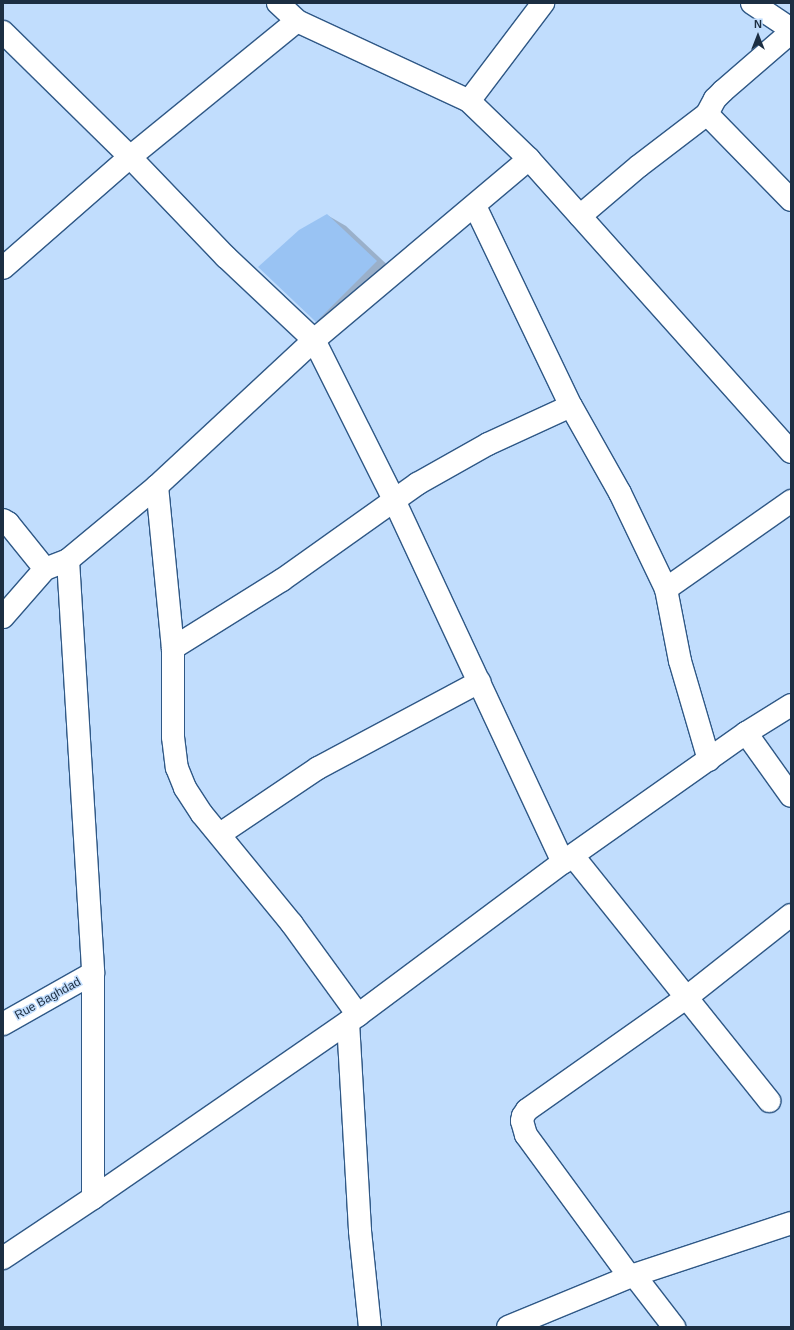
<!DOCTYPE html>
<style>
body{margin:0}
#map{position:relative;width:794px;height:1330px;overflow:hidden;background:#c1ddfd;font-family:Helvetica,sans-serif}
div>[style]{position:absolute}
.shadow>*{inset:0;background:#0003}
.building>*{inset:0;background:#99c3f3}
.roads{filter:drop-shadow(1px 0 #2f5886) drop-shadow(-1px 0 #2f5886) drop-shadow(0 1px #2f5886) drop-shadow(0 -1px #2f5886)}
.minor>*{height:22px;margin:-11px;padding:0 11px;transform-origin:11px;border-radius:11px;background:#fff}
span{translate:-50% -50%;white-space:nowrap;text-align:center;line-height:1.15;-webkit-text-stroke:3px #c1ddfd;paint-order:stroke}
.street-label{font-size:12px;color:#1c2e42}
.frame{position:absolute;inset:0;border:4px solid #1c2e42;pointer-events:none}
.north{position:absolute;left:738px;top:16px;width:40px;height:40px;-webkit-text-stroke:3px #c1ddfd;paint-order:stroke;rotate:0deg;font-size:11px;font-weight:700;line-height:16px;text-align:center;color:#1c2e42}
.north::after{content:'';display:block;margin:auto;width:14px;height:18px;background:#1c2e42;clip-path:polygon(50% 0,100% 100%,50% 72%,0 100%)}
</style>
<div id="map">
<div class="shadow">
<div style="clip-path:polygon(327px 215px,346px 226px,395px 272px,335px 332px,316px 321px)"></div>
</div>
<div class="building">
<div style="clip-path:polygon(327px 214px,377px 261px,316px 322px,258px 267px,299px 230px)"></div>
</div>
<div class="roads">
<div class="minor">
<div style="left:278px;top:3px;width:26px;rotate:43deg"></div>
<div style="left:297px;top:21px;width:190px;rotate:24.9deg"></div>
<div style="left:469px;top:101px;width:83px;rotate:44deg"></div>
<div style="left:529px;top:159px;width:393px;rotate:48.2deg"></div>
<div style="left:752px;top:3px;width:47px;rotate:33.7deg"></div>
<div style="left:3px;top:32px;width:178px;rotate:44.5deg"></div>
<div style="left:130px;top:157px;width:139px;rotate:46.2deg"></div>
<div style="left:226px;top:257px;width:121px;rotate:43.3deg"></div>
<div style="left:314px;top:340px;width:179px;rotate:63.4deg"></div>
<div style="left:394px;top:500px;width:400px;rotate:65deg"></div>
<div style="left:469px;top:101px;width:123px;rotate:-52.9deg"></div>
<div style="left:707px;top:114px;width:120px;rotate:45.7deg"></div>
<div style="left:475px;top:206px;width:222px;rotate:64.4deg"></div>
<div style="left:571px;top:406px;width:100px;rotate:60.6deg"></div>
<div style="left:620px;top:493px;width:106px;rotate:64.4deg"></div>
<div style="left:666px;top:589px;width:73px;rotate:79deg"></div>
<div style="left:680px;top:661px;width:103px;rotate:73.7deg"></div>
<div style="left:580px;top:216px;width:77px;rotate:-40.3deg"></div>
<div style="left:639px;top:166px;width:86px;rotate:-37.4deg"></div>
<div style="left:707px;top:114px;width:17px;rotate:-62deg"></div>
<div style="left:715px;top:99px;width:11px;rotate:-45deg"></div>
<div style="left:723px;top:91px;width:90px;rotate:-40.9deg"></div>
<div style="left:3px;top:268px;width:169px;rotate:-41.2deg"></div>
<div style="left:130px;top:157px;width:215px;rotate:-39.2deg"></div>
<div style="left:157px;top:486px;width:163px;rotate:84.4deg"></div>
<div style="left:173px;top:648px;width:89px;rotate:90deg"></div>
<div style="left:173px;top:737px;width:31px;rotate:83deg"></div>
<div style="left:177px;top:768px;width:22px;rotate:68deg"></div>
<div style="left:185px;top:788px;width:31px;rotate:57deg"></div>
<div style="left:202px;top:814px;width:142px;rotate:50.7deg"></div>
<div style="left:292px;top:924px;width:112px;rotate:54deg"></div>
<div style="left:3px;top:520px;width:6px;rotate:31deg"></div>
<div style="left:8px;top:523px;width:59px;rotate:51.2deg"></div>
<div style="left:68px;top:560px;width:414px;rotate:86.5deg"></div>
<div style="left:93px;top:973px;width:225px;rotate:90deg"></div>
<div style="left:666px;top:589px;width:153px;rotate:-35.1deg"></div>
<div style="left:3px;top:617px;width:64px;rotate:-48.8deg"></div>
<div style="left:45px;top:569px;width:25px;rotate:-21deg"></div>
<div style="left:68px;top:560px;width:116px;rotate:-39.7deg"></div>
<div style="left:157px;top:486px;width:214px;rotate:-42.9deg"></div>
<div style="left:314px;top:340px;width:281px;rotate:-40.1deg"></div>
<div style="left:173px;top:648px;width:128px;rotate:-32deg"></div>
<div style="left:282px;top:580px;width:166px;rotate:-35.4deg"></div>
<div style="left:417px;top:484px;width:81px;rotate:-29.4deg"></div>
<div style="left:488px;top:444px;width:91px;rotate:-24.6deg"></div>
<div style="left:746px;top:733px;width:77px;rotate:54.5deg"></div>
<div style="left:220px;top:834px;width:118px;rotate:-34deg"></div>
<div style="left:318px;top:768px;width:183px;rotate:-28.1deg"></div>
<div style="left:573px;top:856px;width:314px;rotate:51.3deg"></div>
<div style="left:348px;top:1022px;width:209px;rotate:86.7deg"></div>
<div style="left:360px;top:1231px;width:97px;rotate:84.1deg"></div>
<div style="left:3px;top:1024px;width:103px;rotate:-29.5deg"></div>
<div style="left:3px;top:1258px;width:108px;rotate:-33.7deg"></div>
<div style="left:93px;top:1198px;width:322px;rotate:-34.6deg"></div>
<div style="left:358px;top:1015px;width:256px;rotate:-36.7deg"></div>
<div style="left:563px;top:862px;width:224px;rotate:-35.2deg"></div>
<div style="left:746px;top:733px;width:53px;rotate:-31.9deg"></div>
<div style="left:634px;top:1275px;width:66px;rotate:52.4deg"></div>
<div style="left:630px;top:1277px;width:176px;rotate:-126.2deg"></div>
<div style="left:526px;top:1135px;width:15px;rotate:-106deg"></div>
<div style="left:522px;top:1121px;width:5px;rotate:-79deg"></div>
<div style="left:523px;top:1116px;width:7px;rotate:-56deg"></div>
<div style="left:527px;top:1110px;width:196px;rotate:-35.2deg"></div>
<div style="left:687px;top:997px;width:132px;rotate:-38.3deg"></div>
<div style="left:508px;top:1327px;width:136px;rotate:-22.4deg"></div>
<div style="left:634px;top:1275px;width:165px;rotate:-18.3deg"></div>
</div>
</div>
<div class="street-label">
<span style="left:48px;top:999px;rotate:-29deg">Rue Baghdad</span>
</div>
<div class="frame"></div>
<div class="north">N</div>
</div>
